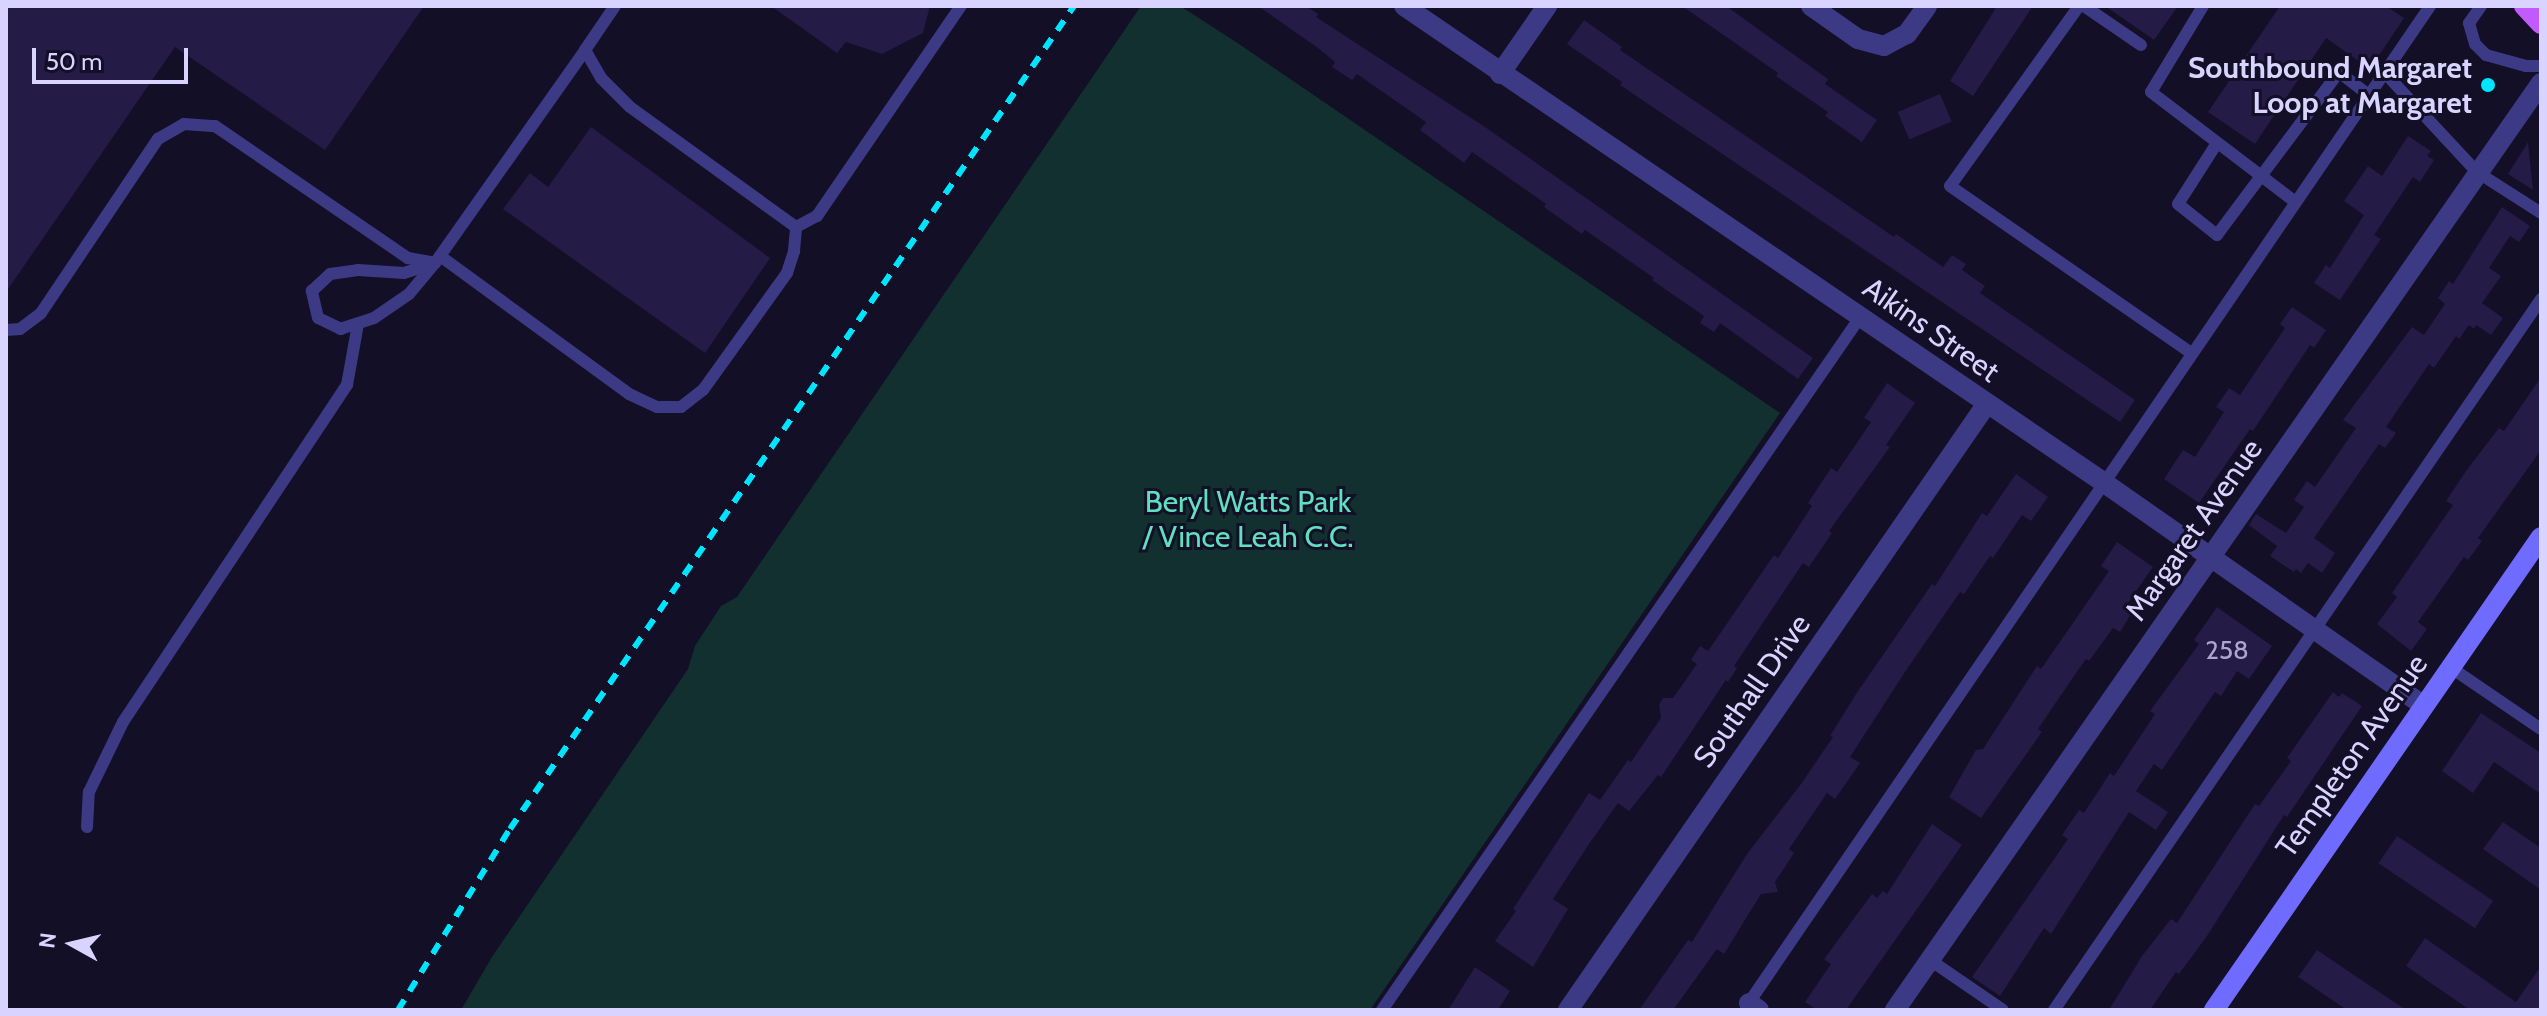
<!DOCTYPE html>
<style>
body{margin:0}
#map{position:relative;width:2547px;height:1016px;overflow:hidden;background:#130f26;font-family:Cabin,sans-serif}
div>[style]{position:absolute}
.green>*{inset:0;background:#12302f}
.building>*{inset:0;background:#241b47;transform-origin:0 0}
.lane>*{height:12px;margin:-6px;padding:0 6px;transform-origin:6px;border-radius:6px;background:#3d3a85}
.street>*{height:20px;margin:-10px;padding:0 10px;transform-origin:10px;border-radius:10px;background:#3d3a85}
.secondary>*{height:20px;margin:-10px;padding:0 10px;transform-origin:10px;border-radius:10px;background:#6f6bff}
.primary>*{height:20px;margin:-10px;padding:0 10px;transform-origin:10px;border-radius:10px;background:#c25bff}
.rail>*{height:6px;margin-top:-3px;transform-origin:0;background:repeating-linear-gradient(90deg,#00e5ff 0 12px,transparent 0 22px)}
.dots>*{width:22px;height:22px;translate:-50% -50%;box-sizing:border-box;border:4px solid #130f26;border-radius:50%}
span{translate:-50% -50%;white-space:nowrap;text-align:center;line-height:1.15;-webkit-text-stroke:6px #130f26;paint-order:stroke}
.number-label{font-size:26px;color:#aca6d1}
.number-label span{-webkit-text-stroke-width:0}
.poi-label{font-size:30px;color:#d9d4ff;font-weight:700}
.right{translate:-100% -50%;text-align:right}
.street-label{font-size:30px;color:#d9d4ff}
.park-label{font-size:30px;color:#5fe0c0}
.frame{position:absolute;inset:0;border:8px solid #d9d4ff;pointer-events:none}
.north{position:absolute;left:32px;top:904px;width:80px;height:80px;-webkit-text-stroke:6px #130f26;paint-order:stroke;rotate:278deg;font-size:22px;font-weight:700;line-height:32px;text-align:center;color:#d9d4ff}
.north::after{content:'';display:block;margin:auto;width:28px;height:36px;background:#d9d4ff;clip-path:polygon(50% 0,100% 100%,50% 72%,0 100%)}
.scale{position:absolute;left:32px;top:48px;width:156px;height:36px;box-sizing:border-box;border:4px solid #d9d4ff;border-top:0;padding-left:10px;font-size:24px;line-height:28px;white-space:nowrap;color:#d9d4ff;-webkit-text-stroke:6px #130f26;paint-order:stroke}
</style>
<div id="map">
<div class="green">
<div style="clip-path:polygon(1141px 6px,1180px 6px,1233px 40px,1780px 413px,1370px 1010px,461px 1010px,492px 957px,688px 669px,695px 646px,721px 606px,737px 597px)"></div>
</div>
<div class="building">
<div style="clip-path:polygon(6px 6px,424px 6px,325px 150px,175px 47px,6px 292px)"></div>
<div style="clip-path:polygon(771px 6px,930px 6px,923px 33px,882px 54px,846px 42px,837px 53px)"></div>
<div style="clip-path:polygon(1258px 6px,1306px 6px,1318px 14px,1316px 17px,1488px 129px,1813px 358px,1798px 379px,1720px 323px,1714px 332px,1700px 323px,1704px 316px,1652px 280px,1654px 278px,1585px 230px,1582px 234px,1544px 207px,1546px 204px,1472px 152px,1464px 163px,1420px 130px,1426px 122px,1357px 74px,1352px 80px,1332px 67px,1335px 62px,1318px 48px)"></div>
<div style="clip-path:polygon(1682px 6px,1726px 6px,1828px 79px,1825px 84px,1877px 120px,1862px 142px,1825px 116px,1828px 112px,1776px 76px,1778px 73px)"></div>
<div style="clip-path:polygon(1997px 6px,2033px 6px,1973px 96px,1950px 81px)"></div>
<div style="clip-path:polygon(2105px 6px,2178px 6px,2154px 40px)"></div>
<div style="clip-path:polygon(2280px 6px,2386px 6px,2404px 18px,2370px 69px,2326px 38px,2255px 144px,2208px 112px)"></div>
<div style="clip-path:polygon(1584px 20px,1622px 47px,1620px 50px,1894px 237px,1896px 234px,1943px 267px,1952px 255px,1966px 264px,1962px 270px,1985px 286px,1980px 293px,2135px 400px,2120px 422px,1620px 85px,1622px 82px,1567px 44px)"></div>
<div style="left:1940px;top:94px;width:30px;height:46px;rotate:67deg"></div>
<div style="clip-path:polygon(591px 127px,770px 258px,705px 353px,503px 209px,530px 173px,548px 187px)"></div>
<div style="clip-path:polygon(2408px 136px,2431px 151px,2427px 156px,2434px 160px,2420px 182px,2413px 177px,2374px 235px,2381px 239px,2340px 300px,2314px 283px,2326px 265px,2330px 268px,2364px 215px,2344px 201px,2368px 166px,2382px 176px)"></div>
<div style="clip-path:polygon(2528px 142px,2533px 190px,2508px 174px)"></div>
<div style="clip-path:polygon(2502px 207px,2530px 226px,2519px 242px,2510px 236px,2489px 268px,2501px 276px,2482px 303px,2503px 318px,2491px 335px,2476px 325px,2474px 329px,2469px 325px,2459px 339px,2456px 336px,2434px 368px,2429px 364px,2386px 427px,2396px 433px,2385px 448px,2379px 444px,2314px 538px,2335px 553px,2322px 573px,2308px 563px,2301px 573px,2296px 569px,2294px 572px,2270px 556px,2277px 546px,2249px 525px,2256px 514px,2286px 533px,2304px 507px,2294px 500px,2307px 481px,2315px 487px,2356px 428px,2343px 420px,2412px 327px,2424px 335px,2445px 304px,2438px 298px,2449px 281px,2453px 284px)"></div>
<div style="clip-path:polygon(2292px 307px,2326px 330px,2314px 348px,2310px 345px,2253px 431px,2250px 429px,2199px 503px,2164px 479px,2183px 450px,2195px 457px,2224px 412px,2216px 407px,2229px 388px,2240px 395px,2285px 328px,2280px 324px)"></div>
<div style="clip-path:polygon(2541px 377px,2541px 450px,2478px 538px,2482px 541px,2468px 560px,2464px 557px,2418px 622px,2427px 629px,2411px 651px,2377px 624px,2397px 597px,2392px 593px,2453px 505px,2446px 501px,2466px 471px,2499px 428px,2504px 431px)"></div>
<div style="clip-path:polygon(1887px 383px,1915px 403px,1886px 445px,1890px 447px,1829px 531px,1832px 533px,1809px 567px,1803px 563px,1734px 666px,1737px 668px,1728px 682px,1726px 680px,1661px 777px,1658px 775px,1629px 811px,1618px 803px,1589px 844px,1553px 899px,1568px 909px,1533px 967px,1495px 941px,1516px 911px,1513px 909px,1589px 793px,1600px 800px,1628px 760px,1631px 762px,1661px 718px,1659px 705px,1663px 698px,1673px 698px,1697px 664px,1691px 660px,1700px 646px,1708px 651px,1774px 555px,1778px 558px,1812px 506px,1808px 503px,1831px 468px,1837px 472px,1871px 422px,1864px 418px)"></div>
<div style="clip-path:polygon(2016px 474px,2048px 497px,2031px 521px,2022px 515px,1993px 558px,1990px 556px,1964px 594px,1960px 592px,1905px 672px,1850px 757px,1860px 763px,1835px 799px,1827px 793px,1789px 849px,1794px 853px,1775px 882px,1778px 892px,1761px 894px,1724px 954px,1717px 949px,1673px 1010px,1639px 1010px,1688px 940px,1692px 942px,1747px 854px,1801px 784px,1833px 737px,1830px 736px,1856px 694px,1932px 584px,1935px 586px,1982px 513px,1987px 516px)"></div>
<div style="clip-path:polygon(2117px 542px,2153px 567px,2125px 607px,2132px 612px,2120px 632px,2113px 628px,2089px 661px,2086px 659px,2076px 673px,2038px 729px,2042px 732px,1981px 818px,1949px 797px,1976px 750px,1983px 749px,2037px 666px,2041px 669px,2109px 571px,2101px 566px)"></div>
<div style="clip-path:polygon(2217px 607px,2272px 646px,2249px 679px,2237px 671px,2221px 696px,2215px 692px,2162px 770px,2154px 764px,2136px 791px,2168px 812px,2156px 830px,2129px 812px,2051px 934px,2044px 928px,2000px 996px,1972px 977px,2068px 839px,2062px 835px,2079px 810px,2084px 813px,2110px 773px,2114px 776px,2155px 714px,2150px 711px,2199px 644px,2194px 640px)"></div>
<div style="clip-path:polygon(2333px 692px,2339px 697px,2342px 693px,2362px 706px,2287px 817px,2284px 815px,2207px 936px,2179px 974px,2176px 972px,2150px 1010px,2109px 1010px,2142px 956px,2171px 919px,2177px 923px,2255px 804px,2259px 806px,2291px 761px,2287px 758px)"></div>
<div style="clip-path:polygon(2481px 713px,2541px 753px,2541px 794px,2494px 762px,2473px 793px,2442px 771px)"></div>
<div style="clip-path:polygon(2503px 822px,2541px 848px,2541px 890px,2483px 849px)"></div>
<div style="clip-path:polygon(1932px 824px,1962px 845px,1846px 1010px,1817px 1010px,1805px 1002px,1831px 964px,1824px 959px,1872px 894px,1877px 898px,1883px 891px,1887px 894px)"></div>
<div style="left:2397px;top:836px;width:116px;height:33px;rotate:34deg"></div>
<div style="clip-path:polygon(2425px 938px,2516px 1002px,2541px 966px,2541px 1010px,2470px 1010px,2406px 966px)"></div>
<div style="clip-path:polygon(2317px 950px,2406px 1010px,2347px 1010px,2298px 977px)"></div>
<div style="clip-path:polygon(1475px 967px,1510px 991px,1498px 1010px,1448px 1010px)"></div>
</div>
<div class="lane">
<div style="left:2079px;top:6px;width:221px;rotate:125.6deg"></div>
<div style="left:1950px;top:186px;width:293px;rotate:34.7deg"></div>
<div style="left:2084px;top:6px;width:69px;rotate:34.4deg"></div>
<div style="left:2203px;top:6px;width:100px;rotate:121.2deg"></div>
<div style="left:2151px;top:92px;width:180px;rotate:37.3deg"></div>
<div style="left:2481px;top:6px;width:21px;rotate:125deg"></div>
<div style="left:2469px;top:23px;width:22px;rotate:74deg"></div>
<div style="left:2475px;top:44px;width:16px;rotate:45deg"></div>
<div style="left:2486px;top:55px;width:41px;rotate:15.4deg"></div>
<div style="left:2526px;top:66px;width:15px"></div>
<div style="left:585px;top:50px;width:53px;rotate:-55.7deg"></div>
<div style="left:2384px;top:72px;width:137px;rotate:47.1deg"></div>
<div style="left:2477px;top:172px;width:76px;rotate:32.6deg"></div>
<div style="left:2217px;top:143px;width:72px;rotate:122.6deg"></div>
<div style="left:2178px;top:204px;width:50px;rotate:38.5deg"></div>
<div style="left:2217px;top:235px;width:204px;rotate:-53.2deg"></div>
<div style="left:2339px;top:72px;width:37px;rotate:38deg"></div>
<div style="left:440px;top:256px;width:234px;rotate:36.1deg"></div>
<div style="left:629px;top:394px;width:31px;rotate:25deg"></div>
<div style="left:657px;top:407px;width:24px"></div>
<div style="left:681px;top:407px;width:28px;rotate:-38deg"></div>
<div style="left:703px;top:390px;width:144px;rotate:-54.3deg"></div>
<div style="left:787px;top:273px;width:23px;rotate:-72deg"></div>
<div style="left:794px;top:251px;width:24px;rotate:-85deg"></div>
<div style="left:435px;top:263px;width:40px;rotate:130deg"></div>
<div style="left:409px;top:294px;width:42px;rotate:145.6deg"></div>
<div style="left:374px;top:318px;width:35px;rotate:162deg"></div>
<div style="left:341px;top:329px;width:25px;rotate:-154deg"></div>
<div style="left:318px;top:318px;width:28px;rotate:-103deg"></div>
<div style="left:312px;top:291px;width:25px;rotate:-43deg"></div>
<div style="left:330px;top:274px;width:28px;rotate:-8deg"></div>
<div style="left:358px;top:270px;width:46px;rotate:3.7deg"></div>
<div style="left:404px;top:273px;width:33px;rotate:-18deg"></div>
<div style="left:6px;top:330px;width:14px;rotate:-4deg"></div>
<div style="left:20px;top:329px;width:26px;rotate:-37deg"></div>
<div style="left:41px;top:313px;width:210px;rotate:-56.1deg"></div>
<div style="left:158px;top:139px;width:30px;rotate:-30deg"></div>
<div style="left:184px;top:124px;width:31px;rotate:4deg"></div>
<div style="left:215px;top:126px;width:234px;rotate:34.4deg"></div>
<div style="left:408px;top:258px;width:27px;rotate:10deg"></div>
<div style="left:435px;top:263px;width:261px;rotate:-54.8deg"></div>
<div style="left:585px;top:50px;width:32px;rotate:60deg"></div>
<div style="left:601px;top:78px;width:41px;rotate:45deg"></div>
<div style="left:630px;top:107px;width:205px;rotate:35.9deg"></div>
<div style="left:796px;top:227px;width:24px;rotate:-28deg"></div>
<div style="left:817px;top:216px;width:255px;rotate:-55.6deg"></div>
<div style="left:2450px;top:667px;width:110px;rotate:34.3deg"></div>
<div style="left:87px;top:827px;width:35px;rotate:-87deg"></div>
<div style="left:89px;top:792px;width:78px;rotate:-64.1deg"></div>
<div style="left:123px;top:722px;width:405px;rotate:-56.4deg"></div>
<div style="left:347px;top:385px;width:62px;rotate:-79.8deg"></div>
<div style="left:1930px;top:960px;width:88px;rotate:34.4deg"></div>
<div style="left:1746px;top:1007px;width:1212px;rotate:-55.65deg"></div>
<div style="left:1382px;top:1010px;width:843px;rotate:-55.39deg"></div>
<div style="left:2054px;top:1010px;width:862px;rotate:-55.59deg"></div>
</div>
<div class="street">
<div style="left:1404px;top:6px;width:846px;rotate:34.25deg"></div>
<div style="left:2103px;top:482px;width:390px;rotate:34.9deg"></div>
<div style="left:1811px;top:6px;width:57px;rotate:35.1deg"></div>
<div style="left:1858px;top:39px;width:27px;rotate:15deg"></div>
<div style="left:1884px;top:46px;width:26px;rotate:-28deg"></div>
<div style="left:1907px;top:34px;width:34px;rotate:-54deg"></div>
<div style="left:1500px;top:74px;width:83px;rotate:-55.3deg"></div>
<div style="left:1749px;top:1003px;width:12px;rotate:35deg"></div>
<div style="left:1568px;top:1010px;width:735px;rotate:-55.36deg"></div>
<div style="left:1895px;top:1010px;width:1130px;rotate:-55.13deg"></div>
</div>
<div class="secondary">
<div style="left:2214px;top:1010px;width:575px;rotate:-55.34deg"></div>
</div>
<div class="primary">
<div style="left:2524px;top:6px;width:25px;rotate:47deg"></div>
</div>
<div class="rail">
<div style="left:398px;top:1010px;width:213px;rotate:-58.3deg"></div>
<div style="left:510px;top:829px;width:998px;rotate:-55.58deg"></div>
</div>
<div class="dots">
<div style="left:2488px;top:85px;background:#00e5ff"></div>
</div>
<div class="number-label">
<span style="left:2227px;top:651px">258</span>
</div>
<div class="poi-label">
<span class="right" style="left:2472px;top:85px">Southbound Margaret<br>Loop at Margaret</span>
</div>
<div class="street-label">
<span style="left:1931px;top:330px;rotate:35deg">Aikins Street</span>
<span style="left:2194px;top:530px;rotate:-55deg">Margaret Avenue</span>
<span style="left:1752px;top:691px;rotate:-55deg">Southall Drive</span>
<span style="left:2352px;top:756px;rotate:-55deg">Templeton Avenue</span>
</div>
<div class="park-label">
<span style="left:1248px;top:519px">Beryl Watts Park<br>/ Vince Leah C.C.</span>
</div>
<div class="frame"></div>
<div class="north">N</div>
<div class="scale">50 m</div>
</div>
